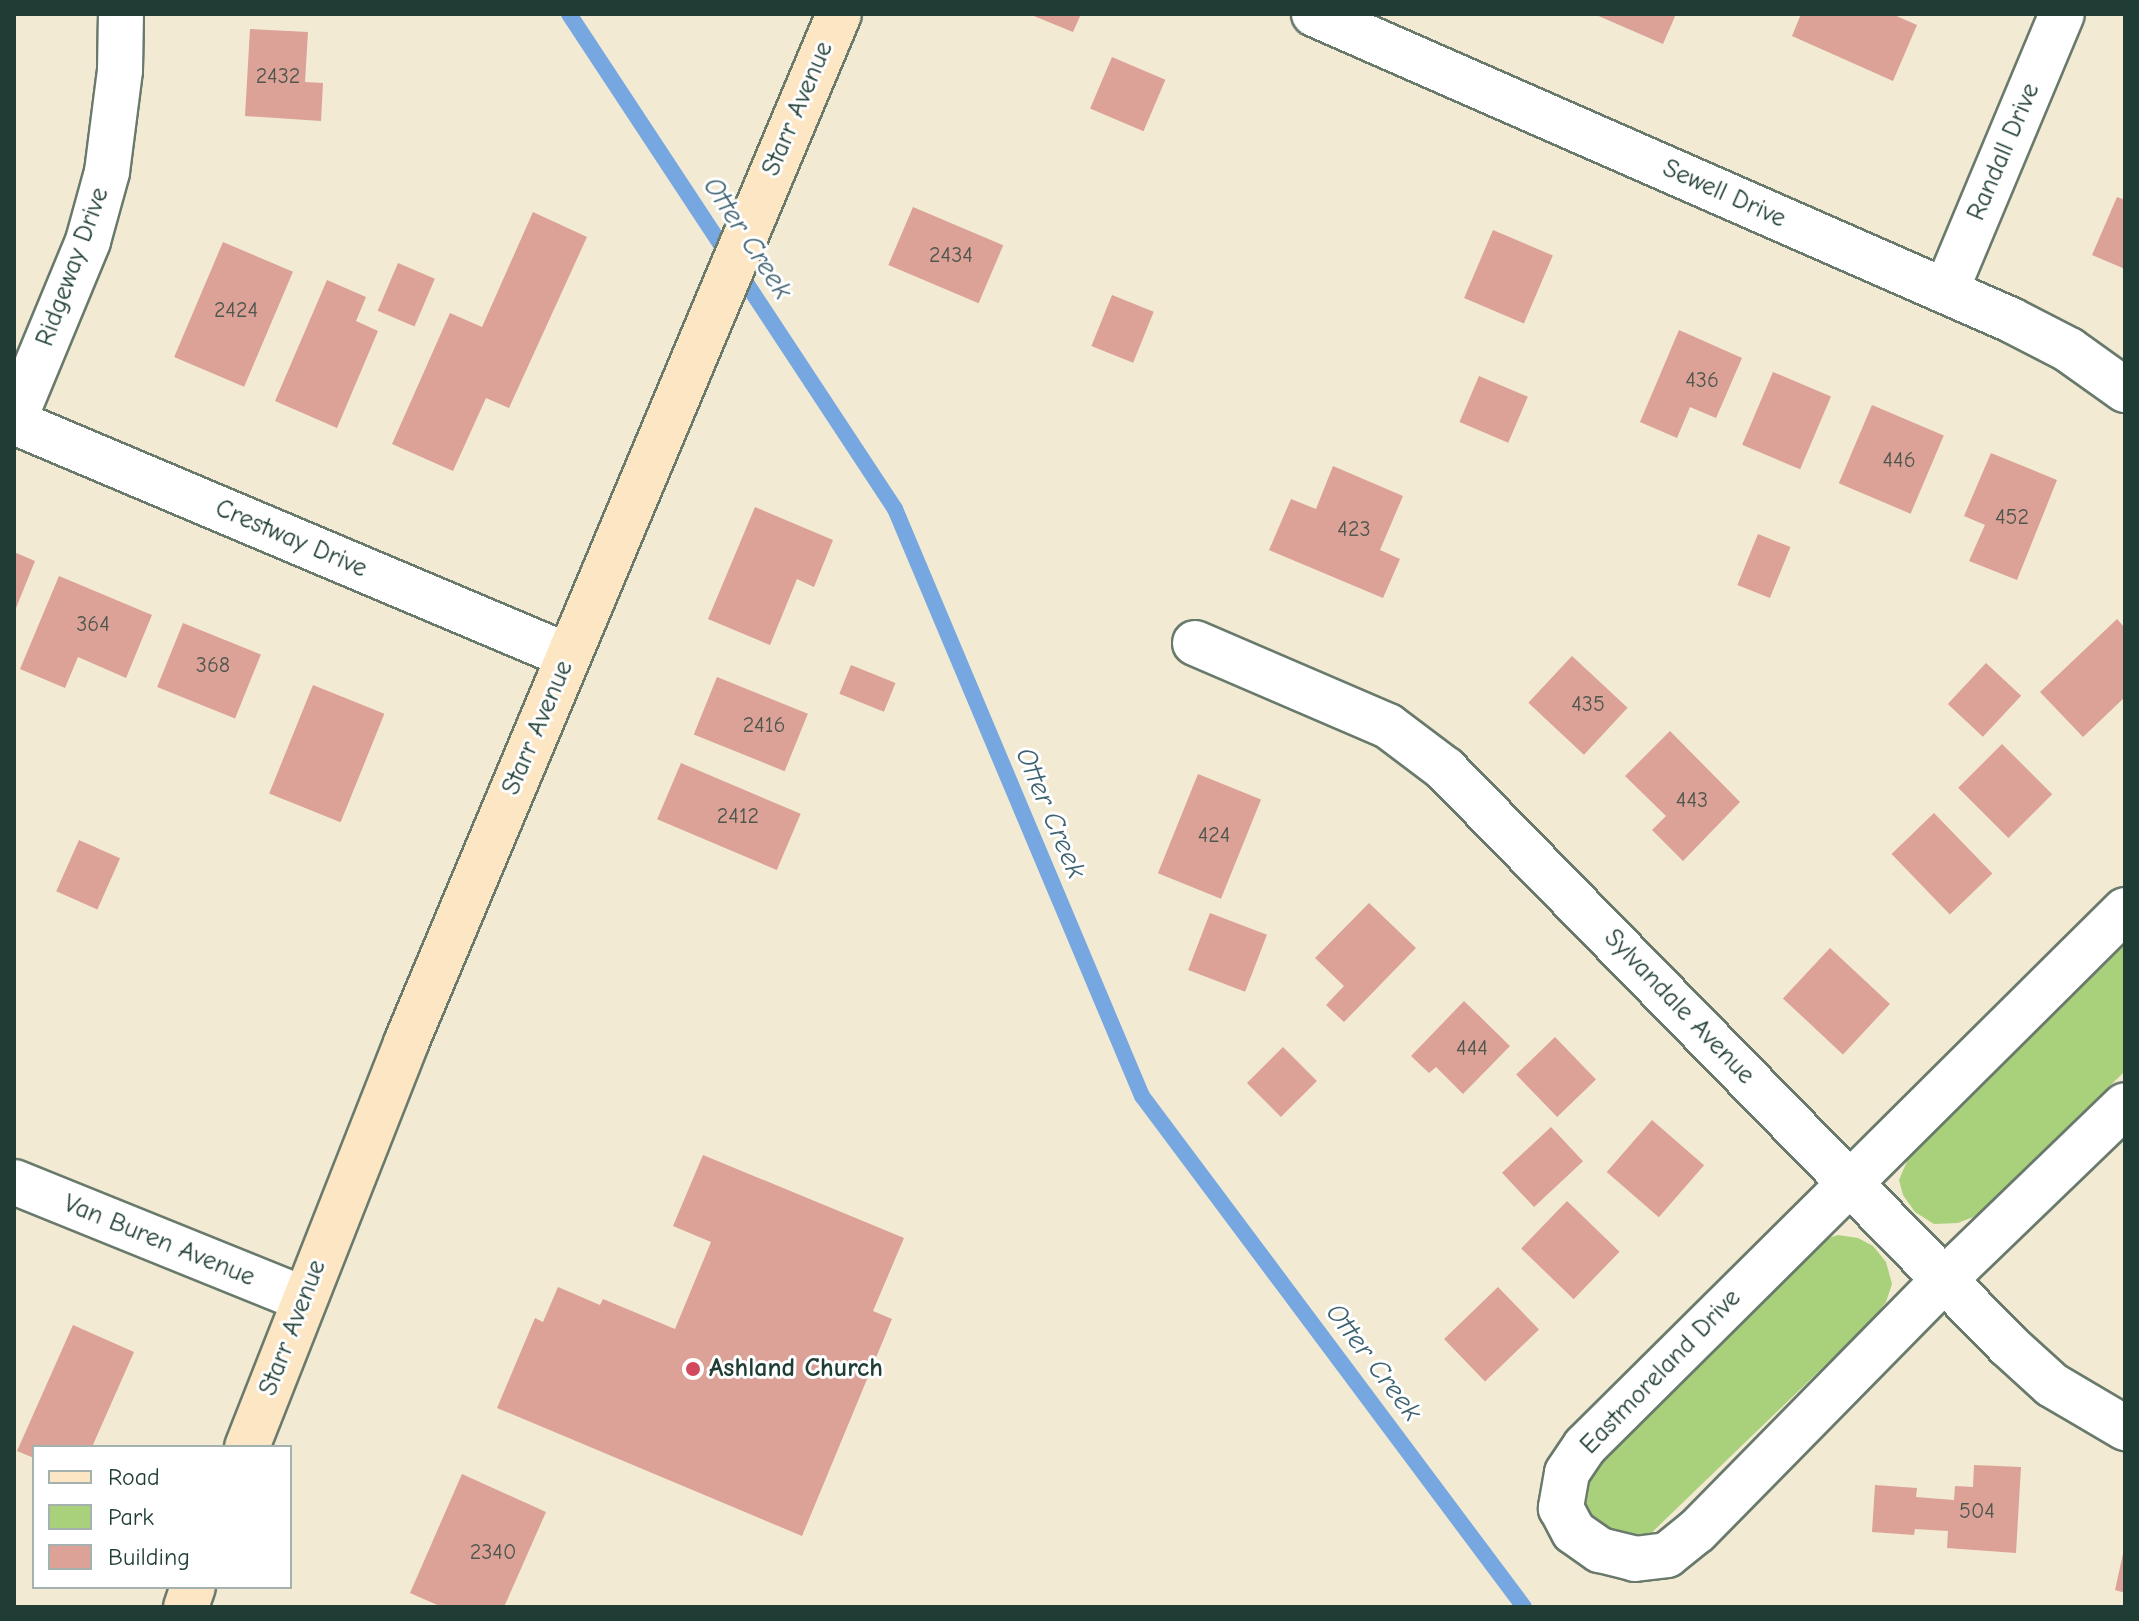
<!DOCTYPE html>
<style>
body{margin:0}
#map{position:relative;width:2139px;height:1621px;overflow:hidden;background:#f2ead3;font-family:"Comic Neue",sans-serif}
div>[style]{position:absolute}
.green>*{inset:0;background:#a9d07b}
.stream>*{height:16px;margin:-8px;padding:0 8px;transform-origin:8px;border-radius:8px;background:#77a7e1}
.building>*{inset:0;background:#dca297;transform-origin:0 0}
.roads{filter:drop-shadow(2px 0 #697a6c) drop-shadow(-2px 0 #697a6c) drop-shadow(0 2px #697a6c) drop-shadow(0 -2px #697a6c)}
.minor>*{height:44px;margin:-22px;padding:0 22px;transform-origin:22px;border-radius:22px;background:#fff}
.secondary>*{height:44px;margin:-22px;padding:0 22px;transform-origin:22px;border-radius:22px;background:#fce6c4}
.dots>*{width:22px;height:22px;translate:-50% -50%;box-sizing:border-box;border:4px solid #fff;border-radius:50%}
span{translate:-50% -50%;white-space:nowrap;text-align:center;line-height:1.15;-webkit-text-stroke:6px #fff;paint-order:stroke}
.number-label{font-size:22px;color:#4e564d}
.number-label span{-webkit-text-stroke-width:0}
.street-label{font-size:26px;color:#1f3d34}
.poi-label{font-size:26px;color:#1f3d34;font-weight:700}
.left{translate:0 -50%;text-align:left}
.water-label{font-size:28px;color:#3e6271;font-style:italic}
.frame{position:absolute;inset:0;border:16px solid #1f3d34;pointer-events:none}
.legend{position:absolute;left:32px;top:1445px;width:260px;height:144px;box-sizing:border-box;background:#fff;border:2px solid #a5b1ae;margin:0;padding:10px 14px;list-style:none;font-size:24px;color:#1f3d34}
.legend li{display:flex;align-items:center;gap:16px;height:40px}
.legend b{width:40px;border:2px solid #a5b1ae}
</style>
<div id="map">
<div class="green">
<div style="clip-path:polygon(2125px 942px,2125px 1071px,1978px 1215px,1958px 1223px,1934px 1224px,1915px 1212px,1903px 1195px,1899px 1180px,1911px 1152px)"></div>
<div style="clip-path:polygon(1838px 1235px,1858px 1238px,1873px 1246px,1886px 1262px,1892px 1284px,1886px 1302px,1871px 1321px,1644px 1540px,1630px 1546px,1581px 1516px,1583px 1479px,1822px 1240px)"></div>
</div>
<div class="stream">
<div style="left:569px;top:14px;width:593px;rotate:56.63deg"></div>
<div style="left:895px;top:509px;width:637px;rotate:67.18deg"></div>
<div style="left:1142px;top:1096px;width:638px;rotate:53.22deg"></div>
</div>
<div class="building">
<div style="clip-path:polygon(1029px 14px,1081px 14px,1073px 32px)"></div>
<div style="clip-path:polygon(1594px 14px,1676px 14px,1663px 44px)"></div>
<div style="clip-path:polygon(1801px 14px,1892px 14px,1917px 25px,1893px 81px,1792px 36px)"></div>
<div style="clip-path:polygon(250px 29px,308px 32px,305px 82px,323px 83px,321px 121px,245px 116px)"></div>
<div style="left:1112px;top:57px;width:58px;height:56px;rotate:23deg"></div>
<div style="clip-path:polygon(2117px 197px,2125px 200px,2125px 269px,2092px 255px)"></div>
<div style="left:913px;top:207px;width:98px;height:63px;rotate:23deg"></div>
<div style="clip-path:polygon(533px 212px,587px 237px,509px 408px,486px 398px,453px 471px,392px 444px,450px 313px,482px 327px)"></div>
<div style="left:1493px;top:230px;width:65px;height:74px;rotate:23deg"></div>
<div style="left:223px;top:242px;width:76px;height:125px;rotate:23deg"></div>
<div style="left:398px;top:263px;width:40px;height:52px;rotate:23deg"></div>
<div style="clip-path:polygon(327px 280px,366px 297px,356px 321px,378px 331px,337px 428px,275px 401px)"></div>
<div style="left:1112px;top:295px;width:45px;height:55px;rotate:22deg"></div>
<div style="clip-path:polygon(1679px 330px,1742px 358px,1716px 418px,1690px 407px,1677px 438px,1640px 422px)"></div>
<div style="left:1773px;top:372px;width:63px;height:79px;rotate:23deg"></div>
<div style="left:1479px;top:376px;width:53px;height:50px;rotate:23deg"></div>
<div style="left:1872px;top:405px;width:78px;height:85px;rotate:23deg"></div>
<div style="clip-path:polygon(1991px 453px,2057px 480px,2017px 580px,1969px 561px,1985px 525px,1964px 516px)"></div>
<div style="clip-path:polygon(1333px 466px,1403px 496px,1380px 550px,1400px 559px,1383px 598px,1269px 550px,1291px 499px,1316px 509px)"></div>
<div style="clip-path:polygon(755px 507px,833px 540px,814px 587px,797px 579px,770px 645px,708px 619px)"></div>
<div style="left:1758px;top:534px;width:35px;height:55px;rotate:22deg"></div>
<div style="clip-path:polygon(14px 552px,35px 561px,14px 613px)"></div>
<div style="clip-path:polygon(59px 576px,152px 615px,126px 678px,78px 657px,65px 688px,20px 669px)"></div>
<div style="clip-path:polygon(2117px 619px,2125px 628px,2125px 697px,2083px 737px,2040px 692px)"></div>
<div style="left:183px;top:623px;width:84px;height:69px;rotate:22deg"></div>
<div style="left:1572px;top:656px;width:76px;height:64px;rotate:43deg"></div>
<div style="left:1986px;top:663px;width:48px;height:56px;rotate:43deg"></div>
<div style="left:851px;top:665px;width:48px;height:31px;rotate:22deg"></div>
<div style="left:717px;top:677px;width:98px;height:62px;rotate:22deg"></div>
<div style="left:313px;top:685px;width:77px;height:117px;rotate:22deg"></div>
<div style="clip-path:polygon(1670px 731px,1740px 802px,1683px 861px,1652px 830px,1666px 816px,1625px 776px)"></div>
<div style="left:2002px;top:744px;width:71px;height:62px;rotate:45deg"></div>
<div style="left:681px;top:763px;width:130px;height:61px;rotate:23deg"></div>
<div style="left:1198px;top:774px;width:68px;height:107px;rotate:22deg"></div>
<div style="left:1934px;top:813px;width:84px;height:59px;rotate:46deg"></div>
<div style="left:79px;top:840px;width:45px;height:56px;rotate:24deg"></div>
<div style="clip-path:polygon(1369px 903px,1416px 948px,1344px 1022px,1326px 1005px,1344px 986px,1315px 958px)"></div>
<div style="left:1210px;top:913px;width:61px;height:61px;rotate:21deg"></div>
<div style="left:1830px;top:948px;width:82px;height:69px;rotate:43deg"></div>
<div style="clip-path:polygon(1464px 1001px,1510px 1046px,1463px 1094px,1436px 1067px,1429px 1073px,1411px 1056px)"></div>
<div style="left:1555px;top:1037px;width:59px;height:54px;rotate:46deg"></div>
<div style="left:1283px;top:1047px;width:48px;height:51px;rotate:45deg"></div>
<div style="left:1652px;top:1120px;width:69px;height:69px;rotate:41deg"></div>
<div style="left:1551px;top:1127px;width:47px;height:67px;rotate:47deg"></div>
<div style="clip-path:polygon(703px 1155px,904px 1238px,873px 1311px,892px 1319px,802px 1536px,497px 1408px,535px 1318px,543px 1322px,558px 1287px,600px 1305px,603px 1299px,675px 1329px,711px 1242px,673px 1226px)"></div>
<div style="left:1567px;top:1201px;width:73px;height:66px;rotate:44deg"></div>
<div style="left:1498px;top:1287px;width:59px;height:75px;rotate:46deg"></div>
<div style="clip-path:polygon(73px 1325px,134px 1352px,92px 1447px,34px 1447px,34px 1458px,17px 1451px)"></div>
<div style="clip-path:polygon(1974px 1465px,2021px 1467px,2016px 1553px,1947px 1548px,1948px 1531px,1915px 1529px,1914px 1535px,1872px 1532px,1875px 1485px,1917px 1488px,1916px 1497px,1954px 1500px,1955px 1486px,1973px 1487px)"></div>
<div style="clip-path:polygon(462px 1474px,546px 1512px,504px 1607px,442px 1607px,410px 1593px)"></div>
<div style="clip-path:polygon(2124px 1549px,2125px 1549px,2125px 1593px,2115px 1590px)"></div>
</div>
<div class="roads">
<div class="minor">
<div style="left:1314px;top:14px;width:761px;rotate:23.7deg"></div>
<div style="left:2011px;top:320px;width:65px;rotate:27.3deg"></div>
<div style="left:2069px;top:350px;width:69px;rotate:35.5deg"></div>
<div style="left:1946px;top:291px;width:300px;rotate:-67.3deg"></div>
<div style="left:14px;top:420px;width:194px;rotate:-67.5deg"></div>
<div style="left:88px;top:241px;width:72px;rotate:-74.6deg"></div>
<div style="left:107px;top:172px;width:103px;rotate:-82.7deg"></div>
<div style="left:120px;top:70px;width:56px;rotate:-89deg"></div>
<div style="left:14px;top:422px;width:601px;rotate:22.9deg"></div>
<div style="left:1195px;top:643px;width:210px;rotate:23.3deg"></div>
<div style="left:1388px;top:726px;width:71px;rotate:37deg"></div>
<div style="left:1445px;top:769px;width:805px;rotate:45.65deg"></div>
<div style="left:2008px;top:1345px;width:59px;rotate:42.3deg"></div>
<div style="left:2052px;top:1385px;width:85px;rotate:30.5deg"></div>
<div style="left:2125px;top:910px;width:761px;rotate:135.21deg"></div>
<div style="left:1585px;top:1446px;width:32px;rotate:124deg"></div>
<div style="left:1567px;top:1473px;width:36px;rotate:100deg"></div>
<div style="left:1561px;top:1508px;width:27px;rotate:62deg"></div>
<div style="left:1574px;top:1532px;width:32px;rotate:35deg"></div>
<div style="left:1600px;top:1550px;width:36px;rotate:14deg"></div>
<div style="left:1635px;top:1559px;width:32px;rotate:-7deg"></div>
<div style="left:1667px;top:1555px;width:38px;rotate:-39deg"></div>
<div style="left:1697px;top:1531px;width:354px;rotate:-45.5deg"></div>
<div style="left:1945px;top:1279px;width:250px;rotate:-44deg"></div>
<div style="left:14px;top:1182px;width:313px;rotate:22deg"></div>
</div>
<div class="secondary">
<div style="left:247px;top:1447px;width:434px;rotate:-68.5deg"></div>
<div style="left:406px;top:1043px;width:1116px;rotate:-67.18deg"></div>
<div style="left:186px;top:1607px;width:21px;rotate:-71deg"></div>
</div>
</div>
<div class="dots">
<div style="left:693px;top:1369px;background:#d1495b"></div>
</div>
<div class="number-label">
<span style="left:278px;top:77px">2432</span>
<span style="left:951px;top:256px">2434</span>
<span style="left:236px;top:311px">2424</span>
<span style="left:1702px;top:381px">436</span>
<span style="left:1899px;top:461px">446</span>
<span style="left:2012px;top:518px">452</span>
<span style="left:1354px;top:530px">423</span>
<span style="left:93px;top:625px">364</span>
<span style="left:213px;top:666px">368</span>
<span style="left:1588px;top:705px">435</span>
<span style="left:764px;top:726px">2416</span>
<span style="left:1692px;top:801px">443</span>
<span style="left:738px;top:817px">2412</span>
<span style="left:1214px;top:836px">424</span>
<span style="left:1472px;top:1049px">444</span>
<span style="left:1977px;top:1512px">504</span>
<span style="left:493px;top:1553px">2340</span>
</div>
<div class="street-label">
<span style="left:798px;top:109px;rotate:-67deg">Starr Avenue</span>
<span style="left:2004px;top:152px;rotate:-67deg">Randall Drive</span>
<span style="left:1724px;top:194px;rotate:24deg">Sewell Drive</span>
<span style="left:73px;top:267px;rotate:-70deg">Ridgeway Drive</span>
<span style="left:291px;top:539px;rotate:23deg">Crestway Drive</span>
<span style="left:538px;top:728px;rotate:-67deg">Starr Avenue</span>
<span style="left:1679px;top:1007px;rotate:46deg">Sylvandale Avenue</span>
<span style="left:159px;top:1241px;rotate:22deg">Van Buren Avenue</span>
<span style="left:293px;top:1328px;rotate:-69deg">Starr Avenue</span>
<span style="left:1661px;top:1372px;rotate:-46deg">Eastmoreland Drive</span>
</div>
<div class="poi-label">
<span class="left" style="left:709px;top:1369px">Ashland Church</span>
</div>
<div class="water-label">
<span style="left:748px;top:238px;rotate:57deg">Otter Creek</span>
<span style="left:1051px;top:813px;rotate:67deg">Otter Creek</span>
<span style="left:1374px;top:1362px;rotate:53deg">Otter Creek</span>
</div>
<div class="frame"></div>
<ul class="legend">
<li><b style="height:10px;background:#fce6c4"></b>Road</li>
<li><b style="height:22px;background:#a9d07b"></b>Park</li>
<li><b style="height:22px;background:#dca297"></b>Building</li>
</ul>
</div>
